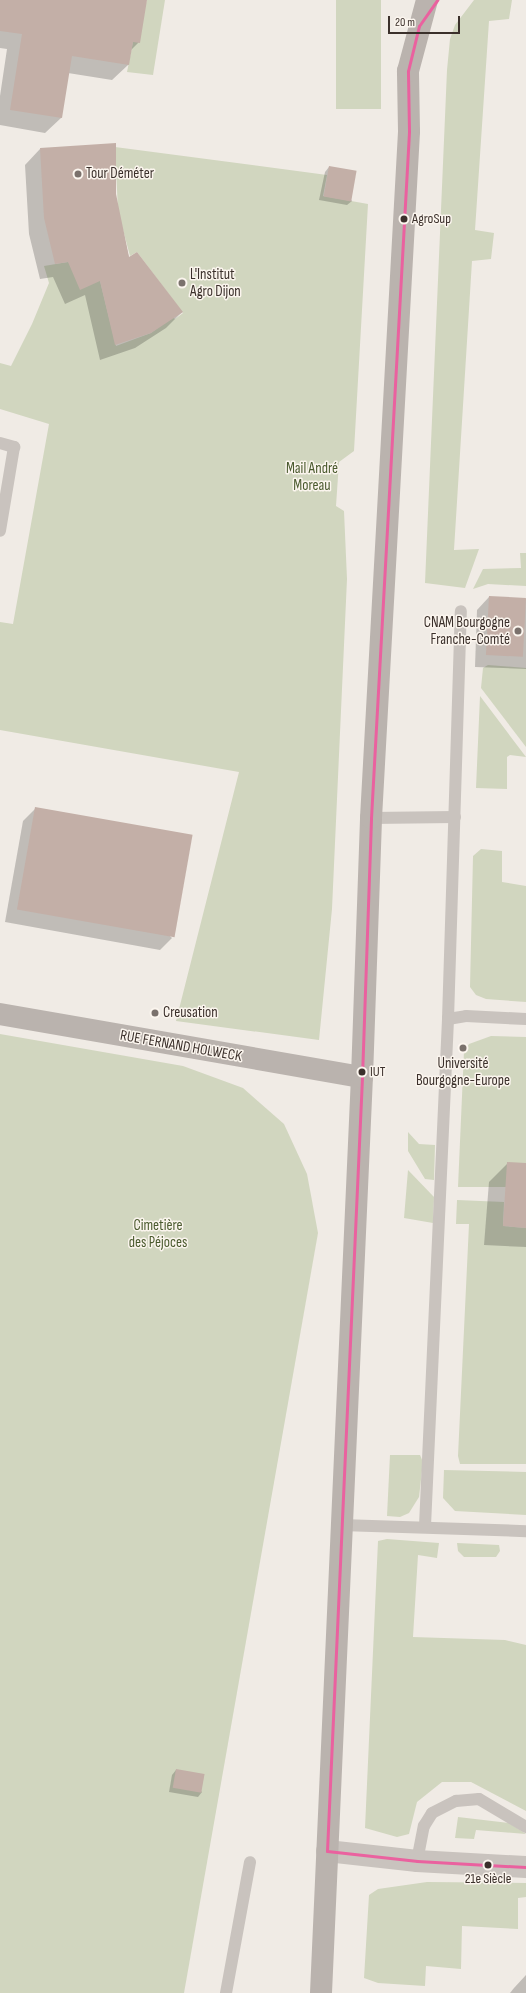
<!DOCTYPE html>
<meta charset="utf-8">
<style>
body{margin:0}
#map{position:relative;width:526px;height:1993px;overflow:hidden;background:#f0ebe5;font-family:"Sofia Sans Condensed",sans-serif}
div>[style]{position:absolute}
.green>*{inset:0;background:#d1d6bf;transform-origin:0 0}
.shadow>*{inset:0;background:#0003}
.building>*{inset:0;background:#c3afa7;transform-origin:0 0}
.lane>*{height:12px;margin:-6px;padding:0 6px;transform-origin:6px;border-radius:6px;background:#c9c3be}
.street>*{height:22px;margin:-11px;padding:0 11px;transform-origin:11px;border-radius:11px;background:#c9c3be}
.secondary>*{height:22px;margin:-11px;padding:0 11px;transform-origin:11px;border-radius:11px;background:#bab3ae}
.bus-1>*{height:3px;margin:-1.5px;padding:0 1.5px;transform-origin:1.5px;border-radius:1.5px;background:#ea619f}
.dots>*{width:11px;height:11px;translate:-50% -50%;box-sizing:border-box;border:2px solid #fbf5ee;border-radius:50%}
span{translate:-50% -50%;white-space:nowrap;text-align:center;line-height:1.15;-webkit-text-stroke:3px #fbf5ee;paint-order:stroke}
.bus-label{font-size:14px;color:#3b302b}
.left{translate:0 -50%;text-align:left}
.poi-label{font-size:15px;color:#3b302b}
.right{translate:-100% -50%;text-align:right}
.park-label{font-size:15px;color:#4a5a2e}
.street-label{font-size:15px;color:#3b302b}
.scale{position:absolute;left:388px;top:16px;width:72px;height:18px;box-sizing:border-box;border:2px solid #3b302b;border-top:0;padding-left:5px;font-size:12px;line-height:14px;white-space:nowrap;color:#3b302b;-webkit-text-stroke:3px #fbf5ee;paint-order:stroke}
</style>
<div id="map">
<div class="green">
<div style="clip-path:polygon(147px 0,165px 0,153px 75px,127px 72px,133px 42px)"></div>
<div style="left:336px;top:0;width:45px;height:109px"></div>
<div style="clip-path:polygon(474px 0,512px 0,509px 19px,489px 21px,475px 230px,494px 233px,491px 259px,472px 261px,454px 550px,479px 549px,465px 588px,425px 583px,447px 70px,450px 39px,455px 25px)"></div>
<div style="clip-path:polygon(115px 147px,327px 175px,323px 196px,368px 204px,354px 451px,339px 462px,336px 506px,344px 511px,347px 579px,332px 909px,319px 1040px,176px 1021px,239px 772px,0 730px,0 622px,13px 624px,49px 424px,0 409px,0 363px,11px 366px,32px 324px,49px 283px,44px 266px,68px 262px,100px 281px,116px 346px,151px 333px,172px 317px,175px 319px,183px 313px,137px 252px,130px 256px,118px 211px)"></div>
<div style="clip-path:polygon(520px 553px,526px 553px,526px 586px,488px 584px,473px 589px,483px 569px,521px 568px)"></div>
<div style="clip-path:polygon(488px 665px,526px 668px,526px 747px,481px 688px,483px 668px)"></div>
<div style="clip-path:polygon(480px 696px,526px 757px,510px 755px,507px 757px,507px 789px,476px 788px)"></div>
<div style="clip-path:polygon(481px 849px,502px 851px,502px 882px,526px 886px,526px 1002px,486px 999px,476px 995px,470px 987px,473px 856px)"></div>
<div style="clip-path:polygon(0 1034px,183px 1066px,243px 1088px,284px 1124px,307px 1174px,318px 1233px,184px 1993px,0 1993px)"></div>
<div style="clip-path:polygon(491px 1036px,526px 1037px,526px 1163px,506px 1187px,458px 1187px,464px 1051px,469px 1044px)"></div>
<div style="clip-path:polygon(408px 1132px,419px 1144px,435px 1145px,434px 1180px,425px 1179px,408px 1151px)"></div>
<div style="clip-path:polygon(408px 1170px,434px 1197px,433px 1223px,404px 1218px)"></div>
<div style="clip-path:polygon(457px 1200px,504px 1202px,503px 1226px,526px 1228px,526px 1464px,460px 1464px,458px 1456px,469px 1224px,456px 1224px)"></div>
<div style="clip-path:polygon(390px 1455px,420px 1455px,423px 1462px,419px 1497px,409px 1513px,400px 1517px,387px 1516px)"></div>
<div style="clip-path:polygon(444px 1470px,526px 1472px,526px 1515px,455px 1511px,443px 1498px)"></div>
<div style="clip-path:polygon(387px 1539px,439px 1543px,437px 1558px,418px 1555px,413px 1637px,505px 1640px,526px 1645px,526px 1811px,471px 1782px,442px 1782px,417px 1802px,409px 1834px,397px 1837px,365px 1828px,378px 1541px)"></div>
<div style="clip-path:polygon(457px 1543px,499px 1545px,500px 1551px,496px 1557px,464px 1557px,458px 1551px)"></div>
<div style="clip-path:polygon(458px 1817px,509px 1823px,526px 1834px,476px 1830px,474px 1839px,455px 1838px)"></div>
<div style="clip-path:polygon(427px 1882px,526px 1883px,526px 1897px,518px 1898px,518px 1929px,462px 1926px,461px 1969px,426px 1966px,425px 1986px,378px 1983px,364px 1978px,369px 1895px,378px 1889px)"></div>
</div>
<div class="shadow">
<div style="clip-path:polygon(0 0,146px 0,139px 42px,130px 51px,128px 65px,112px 80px,68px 73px,61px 118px,45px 133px,0 125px,0 96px,7px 49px,0 48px)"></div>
<div style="clip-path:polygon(40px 149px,115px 195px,129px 258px,182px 312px,166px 328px,135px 348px,100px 360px,85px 295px,65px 304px,53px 277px,40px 279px,29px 234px,25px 165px)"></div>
<div style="clip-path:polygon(329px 167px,352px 201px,347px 205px,319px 200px,325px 172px)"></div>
<div style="clip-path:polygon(489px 597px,526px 599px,526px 669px,475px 667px,477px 610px)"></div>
<div style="clip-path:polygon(36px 808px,172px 938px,160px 950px,5px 922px,23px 821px)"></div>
<div style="clip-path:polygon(508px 1163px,526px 1164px,526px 1247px,484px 1245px,489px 1182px)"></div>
<div style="clip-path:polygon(176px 1770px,202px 1792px,198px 1797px,169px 1792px,172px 1775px)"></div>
<div style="clip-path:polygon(526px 1975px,526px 1993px,510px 1993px,514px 1988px)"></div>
</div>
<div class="building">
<div style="clip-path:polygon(0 0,147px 0,140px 43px,133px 42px,129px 65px,72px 56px,62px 118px,10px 110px,22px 34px,0 31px)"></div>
<div style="clip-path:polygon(116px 143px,116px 194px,129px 257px,137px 252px,183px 312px,151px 333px,115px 345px,100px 281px,80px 290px,68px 262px,55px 264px,44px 218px,40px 148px)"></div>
<div style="left:329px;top:166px;width:28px;height:31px;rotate:10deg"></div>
<div style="left:489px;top:596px;width:37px;height:59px;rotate:3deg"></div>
<div style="left:35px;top:807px;width:160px;height:104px;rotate:10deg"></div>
<div style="clip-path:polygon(507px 1162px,526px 1163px,526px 1228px,503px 1226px)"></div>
<div style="left:176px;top:1769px;width:29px;height:19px;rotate:10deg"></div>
</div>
<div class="lane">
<div style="left:0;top:443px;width:15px;rotate:16deg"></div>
<div style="left:14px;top:447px;width:85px;rotate:99.5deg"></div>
<div style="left:371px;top:818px;width:84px;rotate:-0.7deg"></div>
<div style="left:448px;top:1019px;width:408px;rotate:-88.2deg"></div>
<div style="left:341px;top:1525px;width:185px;rotate:1.9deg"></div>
<div style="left:425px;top:1526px;width:508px;rotate:-87.4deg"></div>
<div style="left:448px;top:1019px;width:18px;rotate:-9deg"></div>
<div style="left:466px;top:1016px;width:60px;rotate:2.9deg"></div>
<div style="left:417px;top:1861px;width:36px;rotate:-79deg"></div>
<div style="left:424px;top:1826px;width:15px;rotate:-58deg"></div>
<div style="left:432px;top:1813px;width:27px;rotate:-27deg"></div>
<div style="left:456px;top:1801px;width:23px;rotate:-5deg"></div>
<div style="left:479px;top:1799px;width:55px;rotate:30.8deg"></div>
<div style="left:226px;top:1993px;width:133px;rotate:-79.6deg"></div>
</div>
<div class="street">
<div style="left:327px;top:1851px;width:91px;rotate:6.3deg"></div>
<div style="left:417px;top:1861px;width:109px;rotate:3.2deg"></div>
</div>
<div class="secondary">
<div style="left:0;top:1014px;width:367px;rotate:9.9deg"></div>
<div style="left:321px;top:1993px;width:917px;rotate:-87.44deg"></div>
<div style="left:362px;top:1077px;width:259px;rotate:-88deg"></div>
<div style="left:371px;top:818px;width:688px;rotate:-86.83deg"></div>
<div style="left:409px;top:131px;width:60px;rotate:-91deg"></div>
<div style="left:408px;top:71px;width:73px;rotate:-75deg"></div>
</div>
<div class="bus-1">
<div style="left:327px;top:1851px;width:775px;rotate:-87.41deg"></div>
<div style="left:362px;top:1077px;width:259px;rotate:-88deg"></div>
<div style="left:371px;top:818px;width:688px;rotate:-86.83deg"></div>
<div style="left:409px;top:131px;width:60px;rotate:-91deg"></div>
<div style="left:408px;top:71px;width:46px;rotate:-76.3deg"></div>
<div style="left:419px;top:26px;width:32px;rotate:-55deg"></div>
<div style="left:327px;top:1851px;width:91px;rotate:6.3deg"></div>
<div style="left:417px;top:1861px;width:109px;rotate:3.2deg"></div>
</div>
<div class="dots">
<div style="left:78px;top:174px;background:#7a716c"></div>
<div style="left:404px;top:219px;background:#3b302b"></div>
<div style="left:182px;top:283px;background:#7a716c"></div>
<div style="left:518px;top:631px;background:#7a716c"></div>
<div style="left:155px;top:1013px;background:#7a716c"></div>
<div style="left:463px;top:1048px;background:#7a716c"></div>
<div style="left:362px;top:1072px;background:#3b302b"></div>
<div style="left:488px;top:1865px;background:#3b302b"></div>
</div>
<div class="bus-label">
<span class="left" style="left:412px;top:219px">AgroSup</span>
<span class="left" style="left:370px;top:1072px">IUT</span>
<span style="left:488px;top:1879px">21e Siècle</span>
</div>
<div class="poi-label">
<span class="left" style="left:86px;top:174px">Tour Déméter</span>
<span class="left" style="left:190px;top:283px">L'Institut<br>Agro Dijon</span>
<span class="right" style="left:510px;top:631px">CNAM Bourgogne<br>Franche-Comté</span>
<span class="left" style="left:163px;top:1013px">Creusation</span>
<span style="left:463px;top:1072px">Université<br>Bourgogne-Europe</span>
</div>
<div class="park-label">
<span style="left:312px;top:477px">Mail André<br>Moreau</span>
<span style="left:158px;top:1234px">Cimetière<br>des Péjoces</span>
</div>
<div class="street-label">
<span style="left:181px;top:1046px;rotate:10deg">RUE FERNAND HOLWECK</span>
</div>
<div class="scale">20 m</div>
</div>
